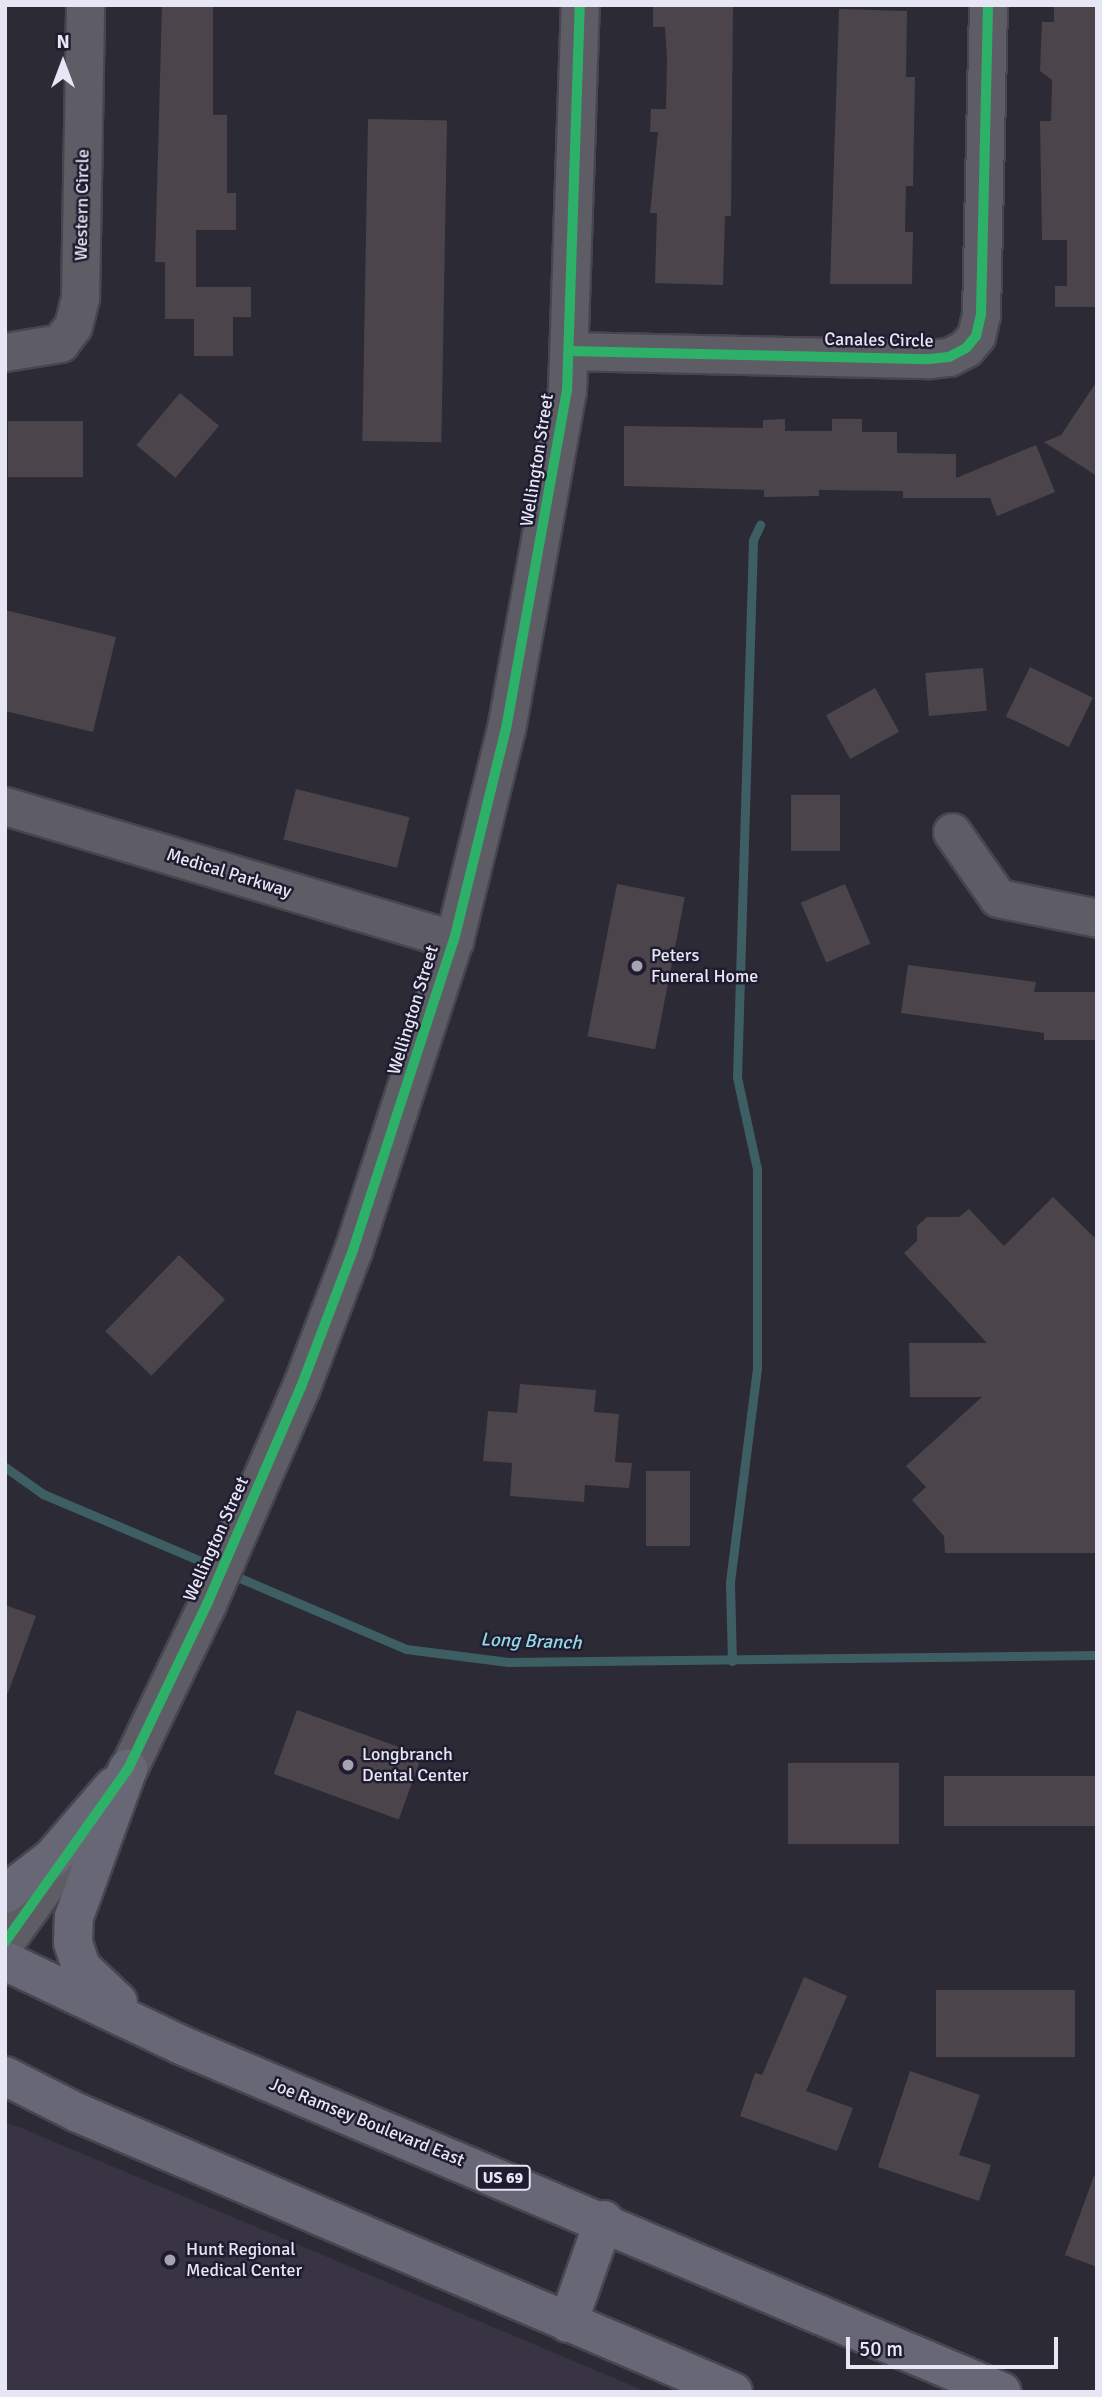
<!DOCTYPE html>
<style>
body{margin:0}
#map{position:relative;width:1102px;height:2397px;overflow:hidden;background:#2c2a35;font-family:Signika,sans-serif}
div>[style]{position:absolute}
.medical>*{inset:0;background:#383444}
.stream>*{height:9px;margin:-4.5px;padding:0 4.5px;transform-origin:4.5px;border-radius:4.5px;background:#3d5f64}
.building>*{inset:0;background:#4b454b;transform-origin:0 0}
.roads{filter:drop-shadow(2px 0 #474650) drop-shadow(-2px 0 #474650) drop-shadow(0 2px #474650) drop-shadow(0 -2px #474650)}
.minor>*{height:37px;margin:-18.5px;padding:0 18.5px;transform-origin:18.5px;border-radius:18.5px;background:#5e5d65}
.highway>*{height:38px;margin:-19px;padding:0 19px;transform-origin:19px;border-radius:19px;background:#686775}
.cycleway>*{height:10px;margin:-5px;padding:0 5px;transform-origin:5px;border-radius:5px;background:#2db169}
.dots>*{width:19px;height:19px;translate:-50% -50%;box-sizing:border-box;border:4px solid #1f1c30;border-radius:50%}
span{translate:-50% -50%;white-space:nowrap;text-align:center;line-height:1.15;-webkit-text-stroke:5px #1f1c30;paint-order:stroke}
.shield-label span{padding:2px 5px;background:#1f1c30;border:2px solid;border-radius:5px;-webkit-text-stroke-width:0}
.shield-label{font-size:16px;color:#e7e6f4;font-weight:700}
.street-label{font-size:18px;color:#e7e6f4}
.poi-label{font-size:18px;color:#e7e6f4}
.left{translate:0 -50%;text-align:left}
.water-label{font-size:19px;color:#91d9e3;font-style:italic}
.frame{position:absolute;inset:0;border:7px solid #e7e6f4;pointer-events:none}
.north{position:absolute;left:28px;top:28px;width:70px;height:70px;-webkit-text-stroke:5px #1f1c30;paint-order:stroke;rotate:0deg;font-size:19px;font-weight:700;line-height:28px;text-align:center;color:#e7e6f4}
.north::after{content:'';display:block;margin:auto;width:24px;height:32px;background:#e7e6f4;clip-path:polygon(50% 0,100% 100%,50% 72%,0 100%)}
.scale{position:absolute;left:846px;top:2337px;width:212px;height:32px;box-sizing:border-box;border:4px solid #e7e6f4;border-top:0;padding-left:9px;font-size:21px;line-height:24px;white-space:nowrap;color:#e7e6f4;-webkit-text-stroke:5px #1f1c30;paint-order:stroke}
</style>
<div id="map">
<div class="medical">
<div style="clip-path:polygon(5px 2122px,24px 2129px,647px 2392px,5px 2392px)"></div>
</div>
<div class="stream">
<div style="left:5px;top:1467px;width:47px;rotate:35.4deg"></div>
<div style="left:43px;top:1494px;width:187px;rotate:23deg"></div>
<div style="left:228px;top:1573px;width:194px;rotate:23.1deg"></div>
<div style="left:406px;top:1649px;width:103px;rotate:7.3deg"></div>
<div style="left:508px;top:1662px;width:589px;rotate:-0.68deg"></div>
<div style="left:732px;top:1661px;width:79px;rotate:-91.5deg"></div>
<div style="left:730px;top:1582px;width:216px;rotate:-82.8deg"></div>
<div style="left:757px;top:1368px;width:199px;rotate:-90deg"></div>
<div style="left:757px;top:1169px;width:94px;rotate:-102.3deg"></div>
<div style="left:737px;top:1077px;width:537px;rotate:-88.29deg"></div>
<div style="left:753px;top:540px;width:17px;rotate:-65deg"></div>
</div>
<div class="building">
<div style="clip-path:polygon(162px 5px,213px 5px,213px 115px,227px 115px,227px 193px,236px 193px,236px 230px,196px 230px,196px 287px,251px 287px,251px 317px,233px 317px,233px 356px,194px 356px,194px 319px,165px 319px,165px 262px,155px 262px)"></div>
<div style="clip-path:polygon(653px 5px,733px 5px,731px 216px,725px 216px,723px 285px,655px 283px,657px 213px,650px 213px,658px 132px,650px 132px,651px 109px,666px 109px,667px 59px,665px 27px,653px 27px)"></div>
<div style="clip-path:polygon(1054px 5px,1097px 5px,1097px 307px,1055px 307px,1055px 286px,1067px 286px,1067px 240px,1042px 240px,1040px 121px,1051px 121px,1052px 80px,1040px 71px,1042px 22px,1054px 22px)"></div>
<div style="clip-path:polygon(839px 9px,907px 11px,906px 77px,915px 77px,913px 186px,906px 186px,905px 232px,913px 232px,912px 284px,830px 284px)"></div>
<div style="left:368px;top:119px;width:79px;height:322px;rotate:1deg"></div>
<div style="clip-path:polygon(1097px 381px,1097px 476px,1044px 442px,1061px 435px)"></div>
<div style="left:180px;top:393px;width:51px;height:68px;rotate:40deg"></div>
<div style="clip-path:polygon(785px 419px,785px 431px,832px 431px,832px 419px,862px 419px,862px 432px,897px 432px,897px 453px,956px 454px,956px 478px,1036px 445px,1055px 492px,997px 516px,990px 498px,903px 498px,903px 491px,819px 490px,819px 496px,764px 497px,764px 490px,624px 486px,624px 426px,763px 428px,763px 420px)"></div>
<div style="left:8px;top:421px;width:75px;height:56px"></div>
<div style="clip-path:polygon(5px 610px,116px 637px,93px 732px,5px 711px)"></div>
<div style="left:1030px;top:667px;width:70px;height:55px;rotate:26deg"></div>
<div style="left:983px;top:668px;width:43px;height:58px;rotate:85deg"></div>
<div style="left:875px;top:688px;width:50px;height:56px;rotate:61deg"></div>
<div style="left:296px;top:789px;width:117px;height:52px;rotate:14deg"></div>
<div style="left:791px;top:795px;width:49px;height:56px"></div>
<div style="left:617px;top:884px;width:69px;height:155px;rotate:11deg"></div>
<div style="left:845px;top:884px;width:65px;height:48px;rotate:67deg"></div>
<div style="clip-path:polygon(908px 965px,1036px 982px,1034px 992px,1097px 992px,1097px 1040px,1044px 1040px,1044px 1033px,901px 1013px)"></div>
<div style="clip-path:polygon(1053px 1197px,1097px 1240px,1097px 1553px,945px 1553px,944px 1536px,912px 1500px,926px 1487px,906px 1466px,982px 1397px,910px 1397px,909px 1343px,987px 1343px,904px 1253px,917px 1241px,917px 1226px,927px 1217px,959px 1217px,969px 1209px,1004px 1246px)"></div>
<div style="left:179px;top:1255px;width:64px;height:106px;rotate:44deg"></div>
<div style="clip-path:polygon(520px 1384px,596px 1390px,594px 1412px,619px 1414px,615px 1462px,632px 1463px,629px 1488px,585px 1485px,584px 1502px,510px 1496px,512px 1463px,483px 1461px,488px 1411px,517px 1413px)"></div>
<div style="left:646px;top:1471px;width:44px;height:75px"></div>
<div style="clip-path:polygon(5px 1605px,36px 1616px,8px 1693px,5px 1692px)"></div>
<div style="left:297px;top:1710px;width:133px;height:68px;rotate:20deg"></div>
<div style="left:788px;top:1763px;width:111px;height:81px"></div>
<div style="left:944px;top:1776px;width:153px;height:50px"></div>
<div style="clip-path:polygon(804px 1977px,847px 1996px,806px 2091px,853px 2108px,837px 2151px,740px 2116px,755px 2073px,762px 2075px)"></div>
<div style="left:936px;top:1990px;width:139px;height:67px"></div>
<div style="clip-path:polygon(910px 2071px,980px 2095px,959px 2155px,991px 2165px,979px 2201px,878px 2167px)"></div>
<div style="clip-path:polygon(1094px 2176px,1097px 2177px,1097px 2267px,1065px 2255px)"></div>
</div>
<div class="roads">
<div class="minor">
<div style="left:569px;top:351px;width:360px;rotate:1.3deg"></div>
<div style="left:929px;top:359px;width:20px;rotate:-6deg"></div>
<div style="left:949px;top:357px;width:19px;rotate:-28deg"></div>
<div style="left:966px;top:348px;width:16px;rotate:-50deg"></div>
<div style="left:976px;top:336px;width:23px;rotate:-77deg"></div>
<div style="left:981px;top:314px;width:309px;rotate:-88.7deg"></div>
<div style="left:5px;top:352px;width:56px;rotate:-9.3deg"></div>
<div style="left:60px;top:343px;width:21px;rotate:-53deg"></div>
<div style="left:73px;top:326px;width:30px;rotate:-76deg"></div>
<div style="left:80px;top:297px;width:292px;rotate:-89deg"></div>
<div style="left:5px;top:806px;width:469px;rotate:16.6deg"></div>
<div style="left:952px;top:832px;width:80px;rotate:55.1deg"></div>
<div style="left:998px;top:898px;width:101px;rotate:11.4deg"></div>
<div style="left:109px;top:1796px;width:33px;rotate:-55deg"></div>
<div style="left:128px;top:1769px;width:183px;rotate:-64.4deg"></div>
<div style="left:207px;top:1604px;width:236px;rotate:-66.6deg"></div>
<div style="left:301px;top:1387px;width:147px;rotate:-69.2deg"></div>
<div style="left:353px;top:1250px;width:326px;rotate:-72deg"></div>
<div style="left:454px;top:940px;width:217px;rotate:-76.2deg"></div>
<div style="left:506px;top:729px;width:343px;rotate:-79.8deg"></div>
<div style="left:567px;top:391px;width:386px;rotate:-88.1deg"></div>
<div style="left:5px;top:1942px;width:118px;rotate:-54.3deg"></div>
</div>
<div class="highway">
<div style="left:5px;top:1894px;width:59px;rotate:-37.5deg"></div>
<div style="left:52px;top:1858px;width:94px;rotate:-49.3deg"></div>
<div style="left:5px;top:1961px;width:195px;rotate:25.5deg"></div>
<div style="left:181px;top:2045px;width:891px;rotate:22.91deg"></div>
<div style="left:118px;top:2002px;width:51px;rotate:-136.6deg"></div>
<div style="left:81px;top:1967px;width:26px;rotate:-108deg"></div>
<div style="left:73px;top:1942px;width:25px;rotate:-88deg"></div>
<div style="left:74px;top:1917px;width:158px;rotate:-70deg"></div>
<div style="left:5px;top:2076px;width:82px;rotate:26.9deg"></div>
<div style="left:78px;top:2113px;width:712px;rotate:23.07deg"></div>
<div style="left:568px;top:2323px;width:109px;rotate:-70.7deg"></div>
</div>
</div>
<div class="cycleway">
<div style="left:569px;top:351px;width:360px;rotate:1.3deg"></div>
<div style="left:929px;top:359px;width:20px;rotate:-6deg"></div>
<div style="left:949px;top:357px;width:19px;rotate:-28deg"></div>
<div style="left:966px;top:348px;width:16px;rotate:-50deg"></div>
<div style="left:976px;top:336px;width:23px;rotate:-77deg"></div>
<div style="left:981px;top:314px;width:309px;rotate:-88.7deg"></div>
<div style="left:5px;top:1942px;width:212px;rotate:-54.6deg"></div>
<div style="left:128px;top:1769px;width:183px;rotate:-64.4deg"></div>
<div style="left:207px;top:1604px;width:236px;rotate:-66.6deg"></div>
<div style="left:301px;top:1387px;width:147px;rotate:-69.2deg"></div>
<div style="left:353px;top:1250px;width:326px;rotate:-72deg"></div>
<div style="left:454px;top:940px;width:217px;rotate:-76.2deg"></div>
<div style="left:506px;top:729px;width:343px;rotate:-79.8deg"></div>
<div style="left:567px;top:391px;width:386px;rotate:-88.1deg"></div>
</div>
<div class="dots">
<div style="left:637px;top:966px;background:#a6a4b1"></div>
<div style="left:348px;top:1765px;background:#a6a4b1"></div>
<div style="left:170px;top:2260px;background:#a6a4b1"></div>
</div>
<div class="shield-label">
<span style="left:503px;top:2178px">US 69</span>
</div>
<div class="street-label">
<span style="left:82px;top:205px;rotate:-89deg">Western Circle</span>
<span style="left:879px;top:340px;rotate:1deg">Canales Circle</span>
<span style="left:537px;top:460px;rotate:-81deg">Wellington Street</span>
<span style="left:229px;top:873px;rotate:17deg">Medical Parkway</span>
<span style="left:413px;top:1010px;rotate:-73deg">Wellington Street</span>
<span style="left:216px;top:1539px;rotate:-66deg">Wellington Street</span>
<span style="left:367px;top:2122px;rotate:22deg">Joe Ramsey Boulevard East</span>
</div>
<div class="poi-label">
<span class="left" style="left:651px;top:966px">Peters<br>Funeral Home</span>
<span class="left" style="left:362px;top:1765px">Longbranch<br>Dental Center</span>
<span class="left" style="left:186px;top:2260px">Hunt Regional<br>Medical Center</span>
</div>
<div class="water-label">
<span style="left:531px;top:1642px;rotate:2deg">Long Branch</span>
</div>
<div class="frame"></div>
<div class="north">N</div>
<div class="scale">50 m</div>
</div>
